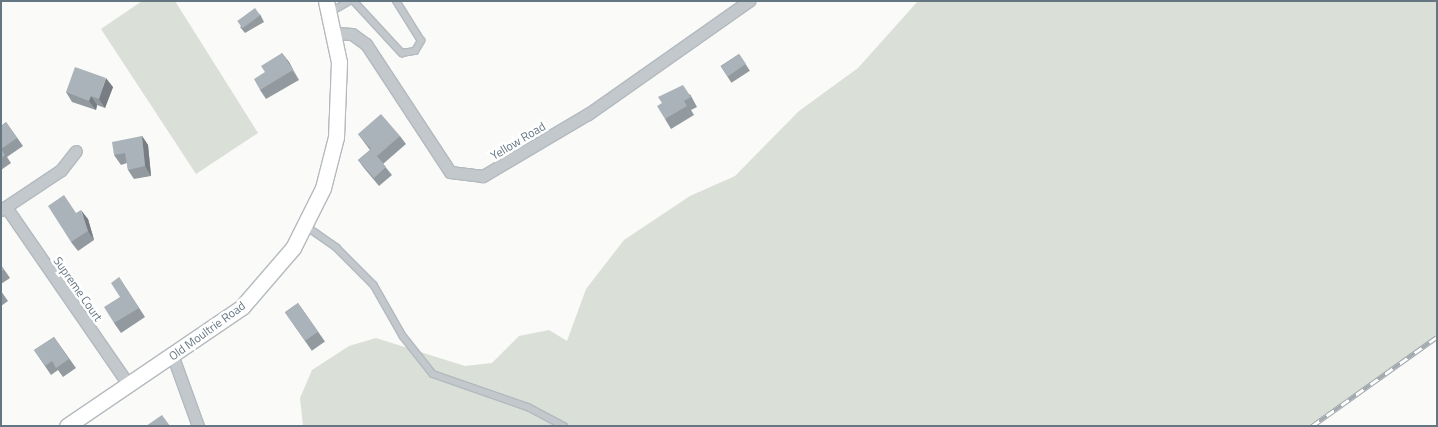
<!DOCTYPE html>
<style>
body{margin:0}
#map{position:relative;width:1438px;height:427px;overflow:hidden;background:#fafaf8;font-family:"Titillium Web",sans-serif}
div>[style]{position:absolute}
.green>*{inset:0;background:#dadfd7}
.roads{filter:drop-shadow(1px 0 #b3babf) drop-shadow(-1px 0 #b3babf) drop-shadow(0 1px #b3babf) drop-shadow(0 -1px #b3babf)}
.lane>*{height:5.5px;margin:-2.75px;padding:0 2.75px;transform-origin:2.75px;border-radius:2.75px;background:#c3c8cc}
.street>*{height:11px;margin:-5.5px;padding:0 5.5px;transform-origin:5.5px;border-radius:5.5px;background:#c3c8cc}
.secondary>*{height:15px;margin:-7.5px;padding:0 7.5px;transform-origin:7.5px;border-radius:7.5px;background:#fff}
.rail>*{height:5px;margin-top:-2.5px;transform-origin:0;background:repeating-linear-gradient(90deg,#fff 0 9px,#a2aab0 0 18px);box-sizing:border-box;border-block:1px solid #a2aab0}
.wall>*{inset:0;background:#929a9f;transform-origin:0 0}
.shaded-wall>*{inset:0;background:#777d82}
.building>*{inset:0;background:#aab3b9;transform-origin:0 0}
span{translate:-50% -50%;white-space:nowrap;text-align:center;line-height:1.15;-webkit-text-stroke:5px #fff;paint-order:stroke}
.street-label{font-size:12px;color:#657683}
.frame{position:absolute;inset:0;border:2px solid #657683;pointer-events:none}
</style>
<div id="map">
<div class="green">
<div style="clip-path:polygon(142px 1px,175px 1px,258px 133px,196px 174px,101px 29px)"></div>
<div style="clip-path:polygon(918px 1px,1437px 1px,1437px 337px,1311px 426px,303px 426px,300px 398px,312px 370px,349px 346px,376px 338px,465px 366px,492px 363px,519px 336px,549px 330px,567px 341px,586px 289px,624px 240px,690px 196px,735px 176px,799px 111px,858px 68px)"></div>
</div>
<div class="roads">
<div class="lane">
<div style="left:354px;top:1px;width:71px;rotate:47.3deg"></div>
<div style="left:402px;top:53px;width:13px;rotate:-9deg"></div>
<div style="left:415px;top:51px;width:12px;rotate:-59deg"></div>
<div style="left:421px;top:41px;width:47px;rotate:-122deg"></div>
<div style="left:329px;top:13px;width:24px;rotate:-30deg"></div>
<div style="left:306px;top:226px;width:38px;rotate:35deg"></div>
<div style="left:337px;top:248px;width:52px;rotate:45deg"></div>
<div style="left:374px;top:285px;width:59px;rotate:60.4deg"></div>
<div style="left:403px;top:336px;width:48px;rotate:51.7deg"></div>
<div style="left:433px;top:374px;width:101px;rotate:19.2deg"></div>
<div style="left:528px;top:407px;width:41px;rotate:27.8deg"></div>
</div>
<div class="street">
<div style="left:334px;top:33px;width:18px;rotate:3deg"></div>
<div style="left:352px;top:34px;width:17px;rotate:36deg"></div>
<div style="left:366px;top:44px;width:153px;rotate:56.7deg"></div>
<div style="left:450px;top:172px;width:33px;rotate:7deg"></div>
<div style="left:483px;top:176px;width:122px;rotate:-30.6deg"></div>
<div style="left:588px;top:114px;width:197px;rotate:-35.1deg"></div>
<div style="left:6px;top:207px;width:216px;rotate:55.4deg"></div>
<div style="left:1px;top:210px;width:72px;rotate:-33.7deg"></div>
<div style="left:61px;top:170px;width:24px;rotate:-52deg"></div>
<div style="left:173px;top:357px;width:73px;rotate:70.1deg"></div>
</div>
<div class="secondary">
<div style="left:67px;top:426px;width:212px;rotate:-34.2deg"></div>
<div style="left:242px;top:307px;width:78px;rotate:-49.2deg"></div>
<div style="left:293px;top:248px;width:67px;rotate:-63.4deg"></div>
<div style="left:323px;top:188px;width:53px;rotate:-75.7deg"></div>
<div style="left:336px;top:137px;width:75px;rotate:-87.7deg"></div>
<div style="left:339px;top:62px;width:62px;rotate:-102deg"></div>
</div>
</div>
<div class="rail">
<div style="left:1312px;top:426px;width:153px;rotate:-35.5deg"></div>
</div>
<div class="wall">
<div style="clip-path:polygon(260px 14px,264px 22px,245px 33px,240px 27px)"></div>
<div style="clip-path:polygon(282px 53px,299px 80px,266px 99px,260px 90px)"></div>
<div style="left:739px;top:54px;width:20px;height:22px;rotate:57deg"></div>
<div style="clip-path:polygon(113px 87px,105px 108px,97px 105px,96px 110px,72px 102px,66px 92px)"></div>
<div style="clip-path:polygon(690px 94px,697px 107px,691px 110px,694px 115px,671px 129px,665px 119px)"></div>
<div style="clip-path:polygon(6px 122px,23px 146px,7px 157px,11px 163px,1px 170px,1px 126px)"></div>
<div style="clip-path:polygon(358px 134px,400px 136px,406px 144px,383px 164px,392px 175px,379px 186px,364px 168px,358px 160px,370px 150px)"></div>
<div style="clip-path:polygon(142px 136px,148px 145px,151px 176px,134px 179px,128px 170px,127px 163px,121px 165px,114px 155px)"></div>
<div style="clip-path:polygon(76px 213px,88px 219px,94px 240px,78px 251px,71px 242px)"></div>
<div style="clip-path:polygon(1px 265px,10px 278px,1px 284px)"></div>
<div style="clip-path:polygon(119px 277px,145px 317px,121px 333px,114px 323px,120px 297px)"></div>
<div style="clip-path:polygon(1px 291px,8px 301px,1px 306px)"></div>
<div style="left:298px;top:303px;width:47px;height:16px;rotate:55deg"></div>
<div style="clip-path:polygon(54px 337px,76px 368px,63px 377px,58px 370px,51px 375px,34px 350px)"></div>
</div>
<div class="shaded-wall">
<div style="clip-path:polygon(282px 53px,289px 62px,299px 80px,293px 70px)"></div>
<div style="clip-path:polygon(106px 78px,113px 87px,105px 108px,99px 99px)"></div>
<div style="clip-path:polygon(91px 96px,97px 105px,96px 110px,89px 101px)"></div>
<div style="clip-path:polygon(142px 136px,148px 145px,151px 176px,145px 166px)"></div>
<div style="clip-path:polygon(81px 210px,88px 219px,94px 240px,88px 231px)"></div>
</div>
<div class="building">
<div style="left:255px;top:8px;width:9px;height:22px;rotate:54deg"></div>
<div style="clip-path:polygon(282px 53px,293px 70px,260px 90px,254px 79px,265px 72px,261px 66px)"></div>
<div style="left:739px;top:54px;width:12px;height:22px;rotate:55deg"></div>
<div style="clip-path:polygon(75px 67px,106px 78px,99px 99px,91px 96px,89px 101px,66px 92px)"></div>
<div style="clip-path:polygon(683px 85px,691px 97px,684px 101px,687px 106px,665px 119px,657px 106px,662px 103px,658px 97px)"></div>
<div style="clip-path:polygon(381px 114px,400px 136px,377px 156px,386px 167px,374px 178px,358px 160px,371px 149px,358px 134px)"></div>
<div style="clip-path:polygon(6px 122px,17px 138px,1px 149px,5px 155px,1px 158px,1px 126px)"></div>
<div style="clip-path:polygon(142px 136px,145px 166px,128px 170px,125px 153px,114px 155px,112px 142px)"></div>
<div style="clip-path:polygon(64px 195px,76px 213px,81px 210px,88px 231px,71px 242px,48px 206px)"></div>
<div style="clip-path:polygon(1px 265px,4px 270px,1px 271px)"></div>
<div style="clip-path:polygon(119px 277px,139px 308px,114px 323px,104px 307px,120px 297px,111px 283px)"></div>
<div style="left:298px;top:303px;width:35px;height:16px;rotate:55deg"></div>
<div style="clip-path:polygon(54px 337px,69px 359px,56px 368px,52px 361px,45px 366px,34px 350px)"></div>
<div style="clip-path:polygon(162px 415px,170px 426px,146px 426px)"></div>
</div>
<div class="street-label">
<span style="left:518px;top:141px;rotate:-31deg">Yellow Road</span>
<span style="left:78px;top:289px;rotate:55deg">Supreme Court</span>
<span style="left:207px;top:331px;rotate:-36deg">Old Moultrie Road</span>
</div>
<div class="frame"></div>
</div>
